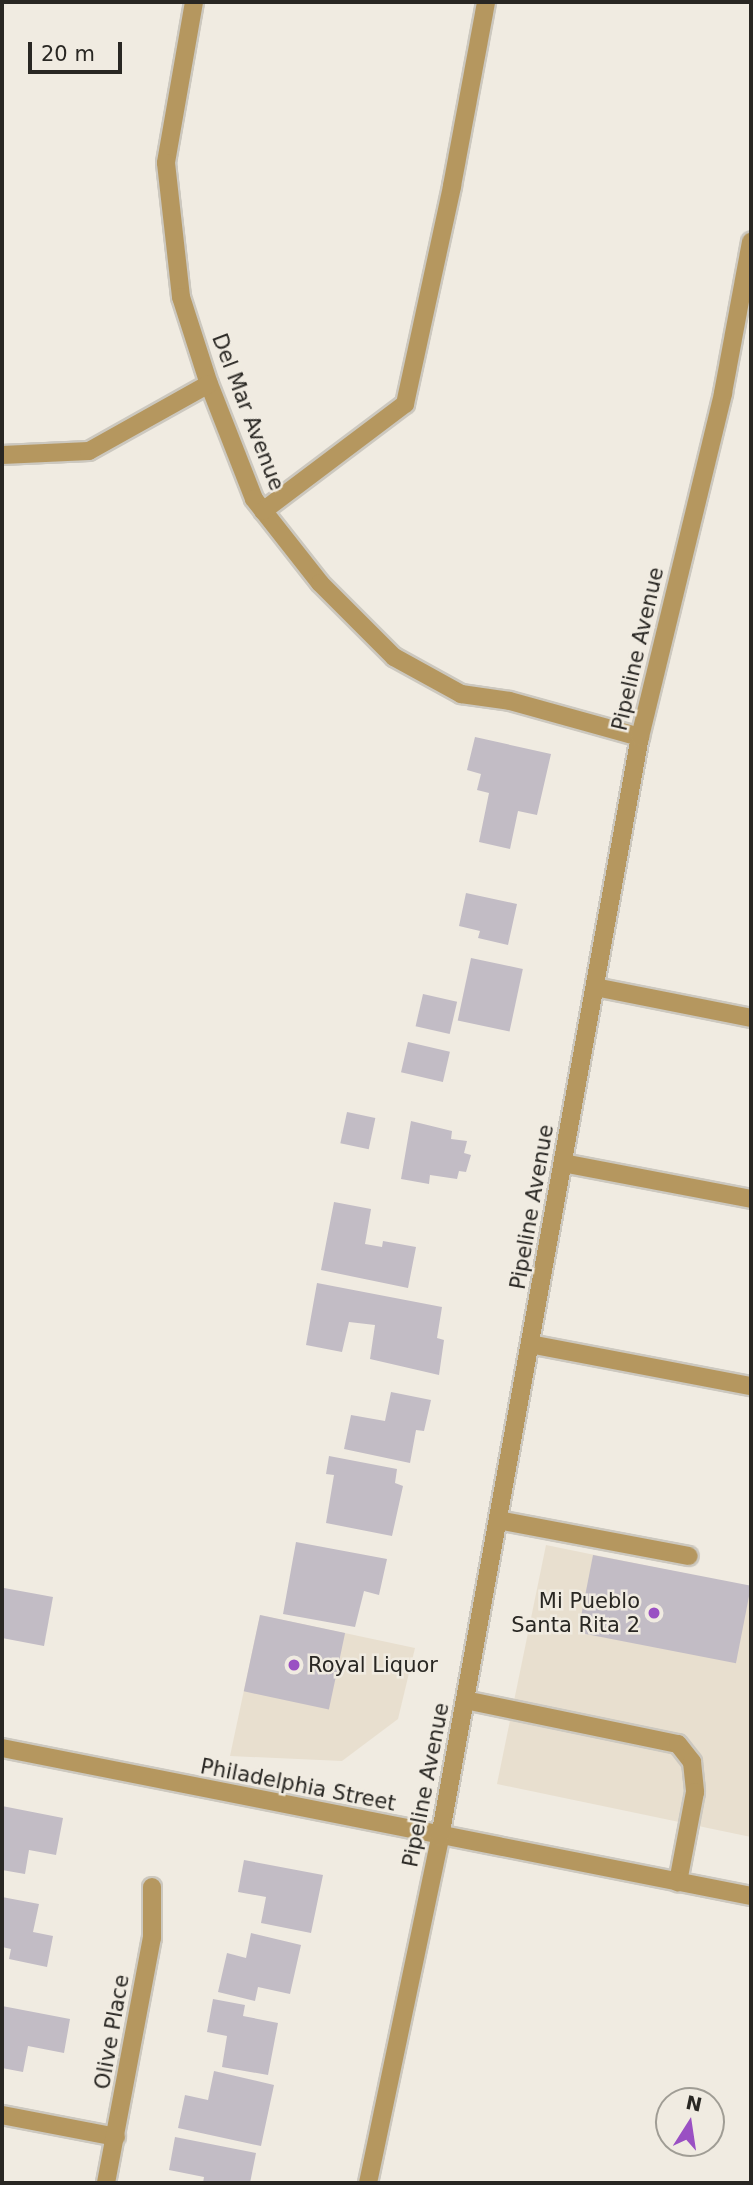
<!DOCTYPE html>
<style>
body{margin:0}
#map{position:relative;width:753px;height:2185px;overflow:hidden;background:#f0ebe1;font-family:"DejaVu Sans",sans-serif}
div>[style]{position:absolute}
.built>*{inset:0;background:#e8dfcf}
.building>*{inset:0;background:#c2bcc5;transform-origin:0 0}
.roads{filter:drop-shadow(2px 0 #ccc8bf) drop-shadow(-2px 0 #ccc8bf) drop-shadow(0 2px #ccc8bf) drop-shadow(0 -2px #ccc8bf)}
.minor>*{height:18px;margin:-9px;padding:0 9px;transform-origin:9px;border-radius:9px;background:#b5975f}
.dots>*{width:19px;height:19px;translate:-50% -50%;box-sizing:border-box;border:4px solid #f0ebe1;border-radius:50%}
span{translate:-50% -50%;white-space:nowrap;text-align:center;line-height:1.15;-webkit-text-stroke:5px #f0ebe1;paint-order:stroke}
.street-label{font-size:21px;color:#292723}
.poi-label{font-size:21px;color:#292723}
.right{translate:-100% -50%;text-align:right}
.left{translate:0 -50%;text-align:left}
.frame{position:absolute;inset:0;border:4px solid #292723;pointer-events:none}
.north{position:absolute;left:655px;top:2087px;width:70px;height:70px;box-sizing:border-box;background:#f0ebe1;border:2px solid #a09d95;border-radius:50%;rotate:12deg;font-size:19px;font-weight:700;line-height:28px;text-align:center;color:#292723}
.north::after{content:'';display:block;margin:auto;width:24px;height:32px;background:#9a50c3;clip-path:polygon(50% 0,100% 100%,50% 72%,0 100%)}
.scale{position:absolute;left:28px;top:42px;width:94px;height:32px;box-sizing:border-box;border:4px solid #292723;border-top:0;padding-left:9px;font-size:21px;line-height:24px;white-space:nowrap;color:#292723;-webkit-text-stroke:5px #f0ebe1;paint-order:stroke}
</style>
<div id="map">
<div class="built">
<div style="clip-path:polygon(546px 1545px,751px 1587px,751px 1837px,497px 1784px)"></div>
<div style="clip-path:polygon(260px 1615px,415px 1648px,398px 1719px,342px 1761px,230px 1756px)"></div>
</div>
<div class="building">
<div style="clip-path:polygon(475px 737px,551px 754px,537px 815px,518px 811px,510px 849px,479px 842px,489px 793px,477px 790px,481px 774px,467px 770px)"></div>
<div style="clip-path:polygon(466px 893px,517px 904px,508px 945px,478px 938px,480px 931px,459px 926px)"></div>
<div style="left:471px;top:958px;width:53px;height:64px;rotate:12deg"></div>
<div style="left:423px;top:994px;width:35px;height:33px;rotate:13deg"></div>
<div style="left:408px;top:1042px;width:43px;height:31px;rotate:13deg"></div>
<div style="left:347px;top:1112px;width:29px;height:32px;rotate:12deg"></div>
<div style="clip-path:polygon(411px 1121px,452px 1131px,451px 1139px,467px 1141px,464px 1153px,471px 1155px,466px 1172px,459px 1171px,457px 1179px,430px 1175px,429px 1184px,401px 1179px)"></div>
<div style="clip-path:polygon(334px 1202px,371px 1209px,365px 1244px,382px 1247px,383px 1241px,416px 1247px,408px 1288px,321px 1270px)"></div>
<div style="clip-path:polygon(317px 1283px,442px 1307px,437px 1338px,444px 1340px,439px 1375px,370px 1359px,375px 1325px,349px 1322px,342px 1352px,306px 1345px)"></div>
<div style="clip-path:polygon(391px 1392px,431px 1400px,424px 1431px,416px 1430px,410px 1463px,344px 1449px,351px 1415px,385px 1421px)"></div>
<div style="clip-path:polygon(329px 1456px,397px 1469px,395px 1483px,403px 1486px,392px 1536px,326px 1523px,334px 1475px,326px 1474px)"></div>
<div style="clip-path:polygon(296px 1542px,387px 1559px,379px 1595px,364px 1591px,355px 1627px,283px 1614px)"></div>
<div style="left:593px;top:1555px;width:161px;height:79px;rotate:11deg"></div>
<div style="clip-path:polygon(4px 1588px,53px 1597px,44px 1646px,2px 1638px)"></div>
<div style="left:260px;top:1615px;width:87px;height:78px;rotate:12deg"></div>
<div style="clip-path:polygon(2px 1806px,63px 1818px,56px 1855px,29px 1850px,25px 1874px,2px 1870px)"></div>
<div style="clip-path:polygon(244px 1860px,323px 1875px,311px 1933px,261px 1923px,266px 1897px,238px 1892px)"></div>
<div style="clip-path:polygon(2px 1897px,39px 1904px,33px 1932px,53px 1936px,47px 1967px,9px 1959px,11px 1949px,2px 1947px)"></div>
<div style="clip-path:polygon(251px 1933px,301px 1945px,290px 1994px,258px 1987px,255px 2001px,218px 1992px,227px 1953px,246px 1958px)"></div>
<div style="clip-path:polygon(213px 1999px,245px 2005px,243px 2016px,278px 2023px,268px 2075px,222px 2067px,227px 2036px,207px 2032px)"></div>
<div style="clip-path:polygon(2px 2006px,70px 2019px,64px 2053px,28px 2046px,23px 2072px,2px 2068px)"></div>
<div style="clip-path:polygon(214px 2071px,274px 2085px,261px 2146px,178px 2128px,185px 2095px,208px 2100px)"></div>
<div style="clip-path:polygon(175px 2137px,256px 2153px,250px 2183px,203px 2183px,204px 2177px,169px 2170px)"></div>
</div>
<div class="roads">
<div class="minor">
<div style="left:194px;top:2px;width:163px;rotate:99.9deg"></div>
<div style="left:166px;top:163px;width:135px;rotate:83.6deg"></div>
<div style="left:181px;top:297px;width:91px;rotate:72.2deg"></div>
<div style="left:209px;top:384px;width:123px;rotate:68.6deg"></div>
<div style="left:254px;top:499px;width:107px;rotate:51.8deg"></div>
<div style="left:320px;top:583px;width:105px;rotate:45deg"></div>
<div style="left:394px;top:657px;width:77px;rotate:28.9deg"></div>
<div style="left:461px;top:694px;width:49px;rotate:8.1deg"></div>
<div style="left:510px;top:701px;width:135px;rotate:15.5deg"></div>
<div style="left:2px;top:455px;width:87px;rotate:-2.6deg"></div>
<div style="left:89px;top:451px;width:137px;rotate:-29.2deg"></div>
<div style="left:263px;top:511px;width:178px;rotate:-37deg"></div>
<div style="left:405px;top:404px;width:223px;rotate:-77.8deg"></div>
<div style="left:452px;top:186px;width:187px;rotate:-79.5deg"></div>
<div style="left:595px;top:987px;width:159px;rotate:11.2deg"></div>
<div style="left:563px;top:1163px;width:191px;rotate:10.8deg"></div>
<div style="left:530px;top:1344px;width:225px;rotate:10.8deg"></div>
<div style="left:498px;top:1520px;width:194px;rotate:10.7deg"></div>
<div style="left:465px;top:1700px;width:217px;rotate:11.7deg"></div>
<div style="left:678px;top:1744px;width:23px;rotate:52deg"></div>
<div style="left:692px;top:1762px;width:30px;rotate:84deg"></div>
<div style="left:695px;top:1792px;width:92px;rotate:100.7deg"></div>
<div style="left:2px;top:1748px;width:763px;rotate:11.18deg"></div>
<div style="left:2px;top:2115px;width:116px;rotate:10.9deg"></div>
<div style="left:106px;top:2183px;width:249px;rotate:-79.4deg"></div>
<div style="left:152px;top:1938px;width:51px;rotate:-90deg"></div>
<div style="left:368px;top:2183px;width:353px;rotate:-78.2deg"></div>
<div style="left:440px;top:1837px;width:1118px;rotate:-79.7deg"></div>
<div style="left:640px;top:737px;width:354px;rotate:-76.4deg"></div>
<div style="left:723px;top:393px;width:154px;rotate:-79.5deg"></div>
</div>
</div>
<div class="dots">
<div style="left:654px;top:1613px;background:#9a50c3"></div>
<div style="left:294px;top:1665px;background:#9a50c3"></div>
</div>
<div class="street-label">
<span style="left:248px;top:412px;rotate:69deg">Del Mar Avenue</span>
<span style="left:638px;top:649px;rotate:-77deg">Pipeline Avenue</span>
<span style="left:532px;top:1207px;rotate:-80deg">Pipeline Avenue</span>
<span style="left:298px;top:1785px;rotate:11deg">Philadelphia Street</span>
<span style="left:426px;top:1785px;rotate:-79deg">Pipeline Avenue</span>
<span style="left:112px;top:2032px;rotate:-80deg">Olive Place</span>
</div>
<div class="poi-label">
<span class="right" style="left:640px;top:1613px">Mi Pueblo<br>Santa Rita 2</span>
<span class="left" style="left:308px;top:1665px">Royal Liquor</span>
</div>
<div class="frame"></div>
<div class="north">N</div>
<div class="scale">20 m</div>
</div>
